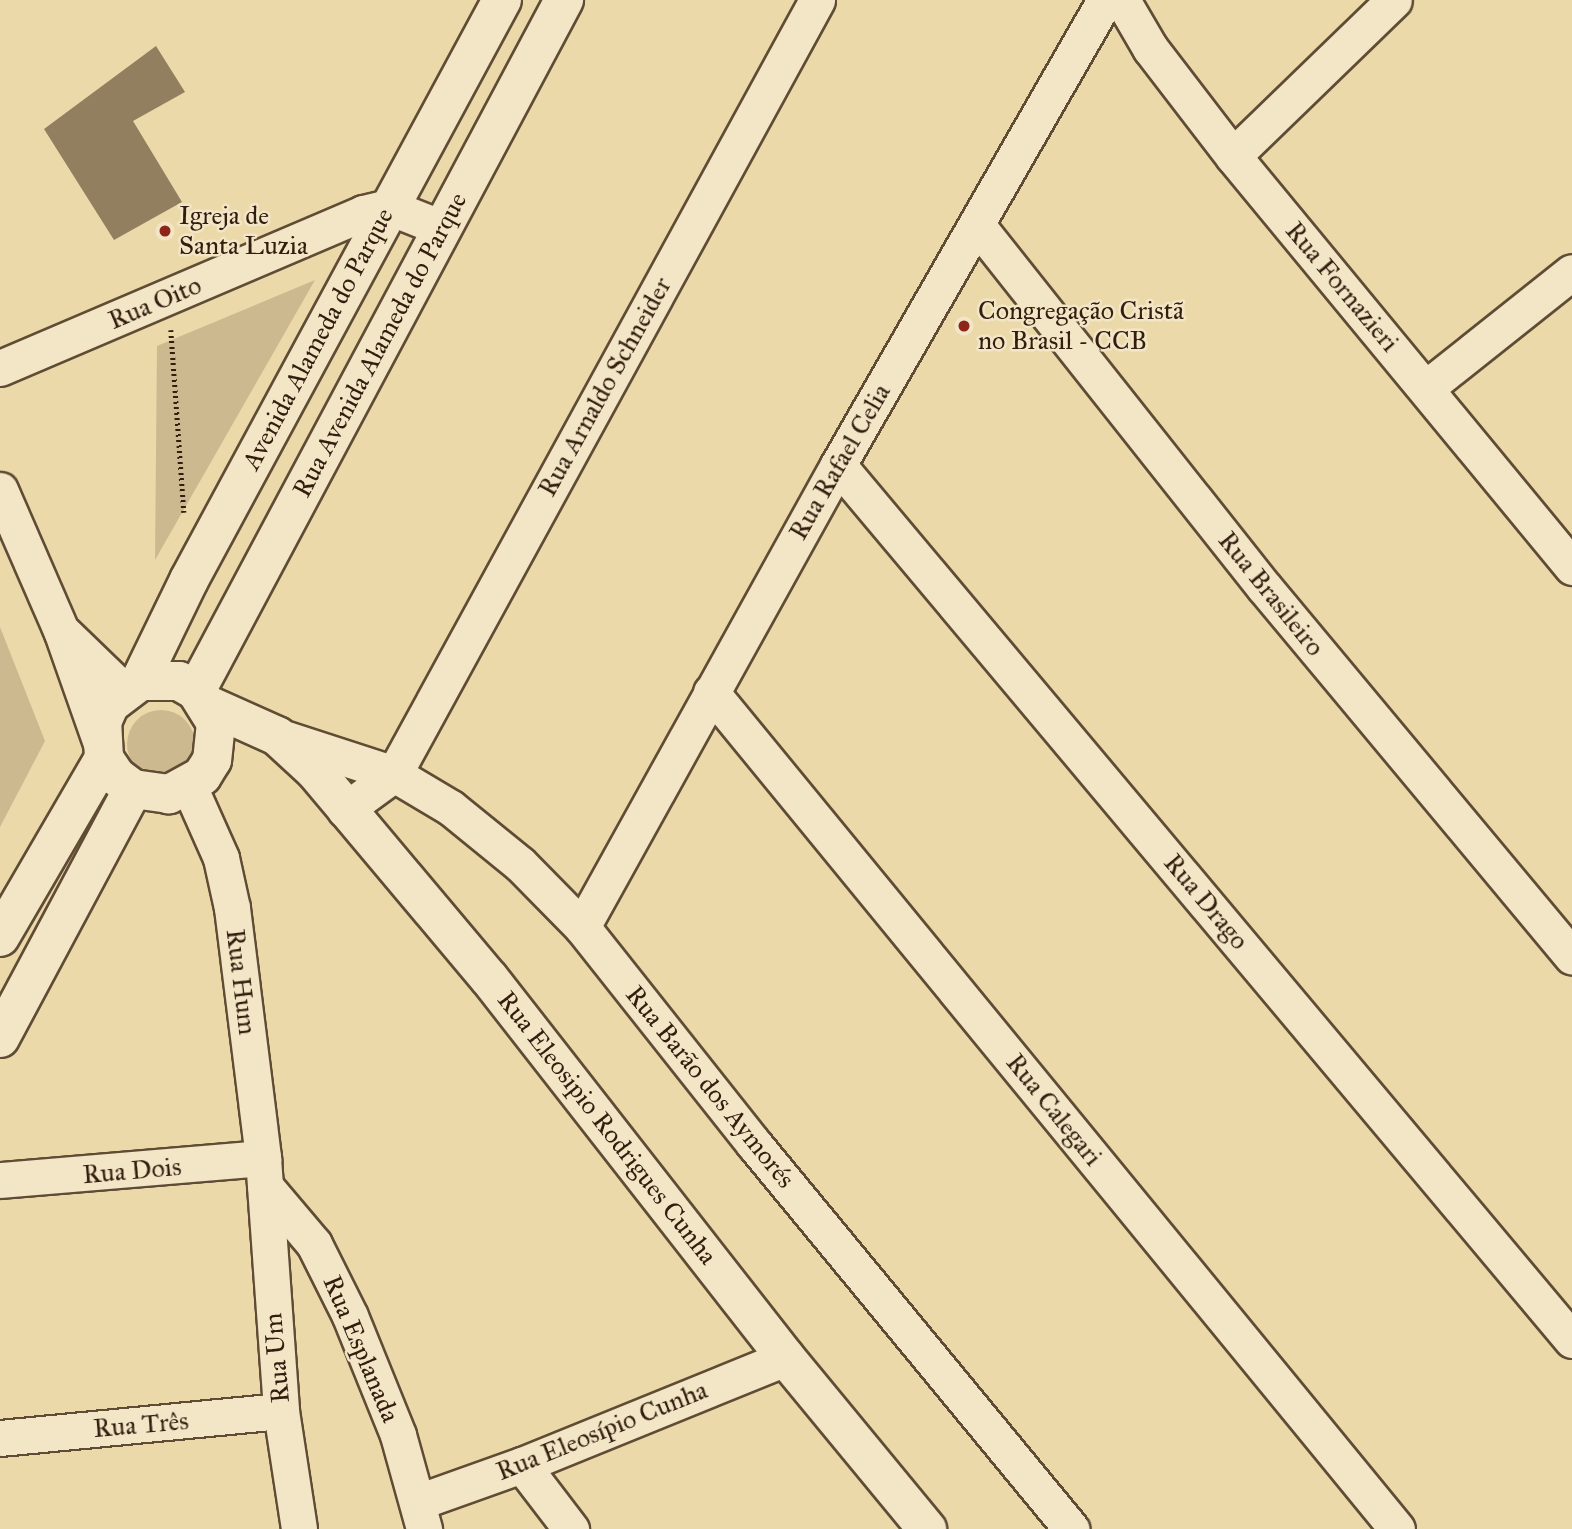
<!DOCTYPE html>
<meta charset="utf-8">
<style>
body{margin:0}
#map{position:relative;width:1572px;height:1529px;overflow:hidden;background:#ebd9a9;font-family:"IM FELL Great Primer",serif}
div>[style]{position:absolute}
.green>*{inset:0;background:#ccb98f}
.round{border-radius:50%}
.building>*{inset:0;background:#927f5f}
.path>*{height:4.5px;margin-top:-2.25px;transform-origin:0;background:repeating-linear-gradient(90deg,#321d0e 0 2px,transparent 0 5.5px)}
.roads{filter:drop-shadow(2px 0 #604c35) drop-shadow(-2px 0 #604c35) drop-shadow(0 2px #604c35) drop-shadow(0 -2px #604c35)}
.minor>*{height:35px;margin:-17.5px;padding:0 17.5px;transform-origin:17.5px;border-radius:17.5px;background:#f2e6c7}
.tertiary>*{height:38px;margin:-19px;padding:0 19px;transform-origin:19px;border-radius:19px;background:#f2e6c7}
.dots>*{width:19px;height:19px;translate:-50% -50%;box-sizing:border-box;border:4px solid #f2e6c7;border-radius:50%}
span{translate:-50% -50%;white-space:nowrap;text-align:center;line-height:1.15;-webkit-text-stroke:5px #f2e6c7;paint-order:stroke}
.poi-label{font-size:26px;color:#321d0e}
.left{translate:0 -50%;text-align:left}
.street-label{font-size:26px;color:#321d0e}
</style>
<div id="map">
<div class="green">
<div style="clip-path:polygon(315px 280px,155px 560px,157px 346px)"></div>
<div style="clip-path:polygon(0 627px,45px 741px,0 827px)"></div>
<div class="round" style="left:127px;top:710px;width:68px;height:68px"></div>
</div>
<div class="building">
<div style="clip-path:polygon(156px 46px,185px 92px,133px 121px,182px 202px,114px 240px,44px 129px)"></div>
</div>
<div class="path">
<div style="left:171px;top:330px;width:183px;rotate:85.9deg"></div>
</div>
<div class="roads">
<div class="minor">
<div style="left:1122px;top:0;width:56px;rotate:59.7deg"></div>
<div style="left:1150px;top:48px;width:136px;rotate:52.5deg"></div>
<div style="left:1233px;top:156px;width:533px;rotate:50.48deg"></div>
<div style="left:1233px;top:156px;width:224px;rotate:-44.1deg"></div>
<div style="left:977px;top:225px;width:462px;rotate:51.6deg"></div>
<div style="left:1264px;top:587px;width:481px;rotate:50.2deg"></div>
<div style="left:0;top:368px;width:395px;rotate:-23.1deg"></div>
<div style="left:363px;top:213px;width:27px;rotate:-13deg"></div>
<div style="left:389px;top:207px;width:57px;rotate:21.6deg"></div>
<div style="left:1426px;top:388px;width:186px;rotate:-38.5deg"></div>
<div style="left:838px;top:465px;width:1142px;rotate:50.01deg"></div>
<div style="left:0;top:490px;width:153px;rotate:66.5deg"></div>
<div style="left:61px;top:630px;width:118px;rotate:70.6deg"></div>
<div style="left:65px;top:634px;width:81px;rotate:44deg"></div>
<div style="left:711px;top:692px;width:1082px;rotate:50.66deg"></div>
<div style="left:277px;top:736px;width:123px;rotate:18deg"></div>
<div style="left:394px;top:774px;width:66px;rotate:30.8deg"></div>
<div style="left:451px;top:808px;width:89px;rotate:39.1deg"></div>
<div style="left:520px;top:864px;width:88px;rotate:45.5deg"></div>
<div style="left:582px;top:927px;width:277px;rotate:51.6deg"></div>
<div style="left:754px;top:1144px;width:499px;rotate:50.5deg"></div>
<div style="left:189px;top:786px;width:79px;rotate:66deg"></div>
<div style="left:221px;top:858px;width:51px;rotate:77.6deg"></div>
<div style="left:232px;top:908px;width:252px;rotate:82.9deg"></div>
<div style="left:263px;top:1158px;width:254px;rotate:85.9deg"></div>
<div style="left:281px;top:1411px;width:119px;rotate:81.3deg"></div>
<div style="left:345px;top:810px;width:61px;rotate:-36.3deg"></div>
<div style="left:394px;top:774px;width:882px;rotate:-61.34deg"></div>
<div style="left:582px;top:927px;width:528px;rotate:-61.01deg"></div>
<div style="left:838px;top:465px;width:536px;rotate:-60.14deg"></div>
<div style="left:0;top:1180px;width:264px;rotate:-4.8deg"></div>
<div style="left:265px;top:1186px;width:76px;rotate:49.8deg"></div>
<div style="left:314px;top:1244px;width:80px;rotate:63.4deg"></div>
<div style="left:350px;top:1316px;width:128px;rotate:68deg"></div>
<div style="left:398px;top:1435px;width:98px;rotate:74.5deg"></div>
<div style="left:0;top:1438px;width:282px;rotate:-5.5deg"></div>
<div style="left:522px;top:1465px;width:81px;rotate:52.6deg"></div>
<div style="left:418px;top:1502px;width:110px;rotate:-19.6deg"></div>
<div style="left:522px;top:1465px;width:285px;rotate:-22.1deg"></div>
</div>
<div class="tertiary">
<div style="left:140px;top:681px;width:39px"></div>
<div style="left:179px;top:681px;width:20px;rotate:30deg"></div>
<div style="left:196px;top:691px;width:38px;rotate:58deg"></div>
<div style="left:216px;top:723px;width:37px;rotate:96deg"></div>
<div style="left:212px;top:760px;width:19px;rotate:122deg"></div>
<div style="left:202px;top:776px;width:38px;rotate:151deg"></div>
<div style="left:169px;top:794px;width:36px;rotate:-172deg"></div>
<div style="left:133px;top:789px;width:21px;rotate:-143deg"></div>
<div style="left:116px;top:776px;width:22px;rotate:-124deg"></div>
<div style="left:104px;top:758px;width:36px;rotate:-93deg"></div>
<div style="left:102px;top:722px;width:20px;rotate:-66deg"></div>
<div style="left:110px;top:704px;width:38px;rotate:-37deg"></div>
<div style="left:140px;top:681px;width:112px;rotate:-64.1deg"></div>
<div style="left:189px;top:580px;width:659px;rotate:-61.65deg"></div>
<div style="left:196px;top:691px;width:783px;rotate:-61.96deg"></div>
<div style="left:208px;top:705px;width:76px;rotate:24.2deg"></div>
<div style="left:277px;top:736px;width:52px;rotate:42.6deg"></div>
<div style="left:315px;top:771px;width:270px;rotate:50deg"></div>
<div style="left:489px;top:978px;width:482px;rotate:52deg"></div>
<div style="left:786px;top:1358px;width:222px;rotate:50.5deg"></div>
<div style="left:0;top:937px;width:207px;rotate:-59.8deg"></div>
<div style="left:0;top:1038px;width:282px;rotate:-61.9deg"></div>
</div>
</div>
<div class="dots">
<div style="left:165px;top:231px;background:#8f2418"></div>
<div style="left:964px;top:326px;background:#8f2418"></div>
</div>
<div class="poi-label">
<span class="left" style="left:179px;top:231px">Igreja de<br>Santa Luzia</span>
<span class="left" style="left:978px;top:326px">Congregação Cristã<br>no Brasil - CCB</span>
</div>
<div class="street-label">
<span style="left:1342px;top:287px;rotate:50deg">Rua Fornazieri</span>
<span style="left:155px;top:303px;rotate:-23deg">Rua Oito</span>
<span style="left:318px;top:339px;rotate:-62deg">Avenida Alameda do Parque</span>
<span style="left:380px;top:345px;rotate:-62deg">Rua Avenida Alameda do Parque</span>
<span style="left:605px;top:387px;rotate:-61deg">Rua Arnaldo Schneider</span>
<span style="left:840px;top:462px;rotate:-60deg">Rua Rafael Celia</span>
<span style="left:1271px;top:594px;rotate:51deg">Rua Brasileiro</span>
<span style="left:1206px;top:902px;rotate:50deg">Rua Drago</span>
<span style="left:241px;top:982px;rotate:83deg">Rua Hum</span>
<span style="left:710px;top:1087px;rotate:51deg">Rua Barão dos Aymorés</span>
<span style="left:1054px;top:1110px;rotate:51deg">Rua Calegari</span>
<span style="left:607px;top:1128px;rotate:52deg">Rua Eleosipio Rodrigues Cunha</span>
<span style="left:132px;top:1171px;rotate:-5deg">Rua Dois</span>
<span style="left:361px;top:1349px;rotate:67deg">Rua Esplanada</span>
<span style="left:277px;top:1358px;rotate:-95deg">Rua Um</span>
<span style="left:141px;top:1425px;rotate:-5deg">Rua Três</span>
<span style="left:602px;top:1431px;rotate:-22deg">Rua Eleosípio Cunha</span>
</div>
</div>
